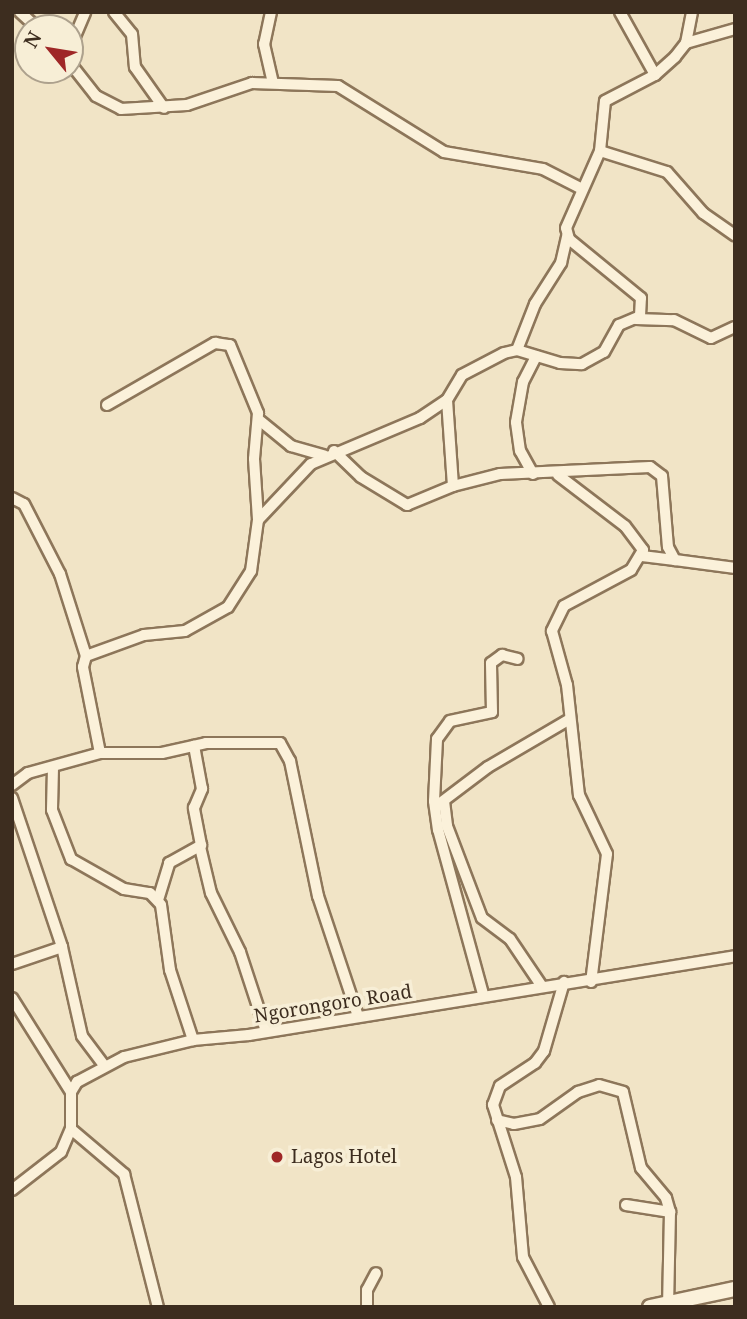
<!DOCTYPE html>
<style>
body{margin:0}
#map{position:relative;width:747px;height:1319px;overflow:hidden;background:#f1e4c6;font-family:"Noto Serif",serif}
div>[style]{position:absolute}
.roads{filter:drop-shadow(2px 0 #8d765a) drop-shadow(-2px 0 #8d765a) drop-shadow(0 2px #8d765a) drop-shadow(0 -2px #8d765a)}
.minor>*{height:10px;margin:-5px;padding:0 5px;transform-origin:5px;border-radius:5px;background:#fbf1da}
.tertiary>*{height:14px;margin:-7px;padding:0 7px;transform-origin:7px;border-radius:7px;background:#fbf1da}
.dots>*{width:19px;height:19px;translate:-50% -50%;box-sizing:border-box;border:4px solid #f7eed6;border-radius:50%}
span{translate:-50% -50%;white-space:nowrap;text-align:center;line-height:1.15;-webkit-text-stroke:7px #f7eed6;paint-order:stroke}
.street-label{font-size:19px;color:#3d2d1f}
.poi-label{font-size:19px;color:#3d2d1f}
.left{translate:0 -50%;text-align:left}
.frame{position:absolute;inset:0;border:14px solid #3d2d1f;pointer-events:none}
.north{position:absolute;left:14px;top:14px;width:70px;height:70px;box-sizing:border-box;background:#f7eed6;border:2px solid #ada18d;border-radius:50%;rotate:300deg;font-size:19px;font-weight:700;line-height:28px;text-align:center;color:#3d2d1f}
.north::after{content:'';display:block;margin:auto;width:24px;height:32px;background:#9f2727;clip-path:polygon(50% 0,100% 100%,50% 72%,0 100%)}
</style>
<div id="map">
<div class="roads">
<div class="minor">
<div style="left:20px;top:12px;width:23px;rotate:43deg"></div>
<div style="left:114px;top:12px;width:28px;rotate:51deg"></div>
<div style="left:132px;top:34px;width:33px;rotate:85deg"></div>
<div style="left:135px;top:67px;width:50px;rotate:54.7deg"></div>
<div style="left:271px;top:12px;width:33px;rotate:102deg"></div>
<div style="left:264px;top:44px;width:39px;rotate:77deg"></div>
<div style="left:620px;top:12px;width:72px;rotate:60.9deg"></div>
<div style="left:686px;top:43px;width:51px;rotate:-15.9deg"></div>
<div style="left:70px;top:48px;width:39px;rotate:-67deg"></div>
<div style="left:70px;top:63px;width:42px;rotate:51.8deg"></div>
<div style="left:96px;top:96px;width:28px;rotate:27deg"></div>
<div style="left:121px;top:109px;width:66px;rotate:-3.5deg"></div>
<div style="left:187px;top:105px;width:69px;rotate:-18.7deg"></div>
<div style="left:252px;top:83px;width:86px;rotate:2deg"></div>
<div style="left:338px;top:86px;width:125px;rotate:31.9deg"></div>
<div style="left:444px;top:152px;width:100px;rotate:9.7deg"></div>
<div style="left:543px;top:169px;width:44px;rotate:27.1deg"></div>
<div style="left:600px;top:151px;width:70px;rotate:17.4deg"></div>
<div style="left:667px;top:172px;width:55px;rotate:48.7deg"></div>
<div style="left:703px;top:213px;width:39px;rotate:35deg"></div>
<div style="left:636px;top:319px;width:38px;rotate:2deg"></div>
<div style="left:674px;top:320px;width:41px;rotate:25.9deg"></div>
<div style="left:711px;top:338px;width:26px;rotate:-25deg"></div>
<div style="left:517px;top:350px;width:49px;rotate:-68.6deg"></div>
<div style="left:535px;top:304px;width:49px;rotate:-57.6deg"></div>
<div style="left:561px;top:263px;width:28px;rotate:-77deg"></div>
<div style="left:447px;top:400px;width:86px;rotate:86deg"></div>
<div style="left:107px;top:405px;width:125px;rotate:-29.9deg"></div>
<div style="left:215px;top:343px;width:15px;rotate:8deg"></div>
<div style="left:230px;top:345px;width:74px;rotate:67.6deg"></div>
<div style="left:258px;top:413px;width:46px;rotate:95deg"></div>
<div style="left:254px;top:459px;width:61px;rotate:86.2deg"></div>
<div style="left:258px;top:419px;width:43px;rotate:39.3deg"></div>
<div style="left:291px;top:446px;width:35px;rotate:16deg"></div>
<div style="left:334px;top:451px;width:37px;rotate:44deg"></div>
<div style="left:361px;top:477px;width:54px;rotate:31.3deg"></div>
<div style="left:407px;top:505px;width:50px;rotate:-22.4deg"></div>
<div style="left:453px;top:486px;width:49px;rotate:-14.3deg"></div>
<div style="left:500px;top:474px;width:150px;rotate:-2.7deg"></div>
<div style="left:650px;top:467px;width:15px;rotate:37deg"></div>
<div style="left:662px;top:476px;width:71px;rotate:85.2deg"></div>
<div style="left:668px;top:547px;width:15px;rotate:62deg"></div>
<div style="left:675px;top:560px;width:61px;rotate:7.6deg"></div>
<div style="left:533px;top:474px;width:26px;rotate:-119deg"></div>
<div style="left:520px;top:451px;width:29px;rotate:-98deg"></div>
<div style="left:516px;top:422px;width:41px;rotate:-80.1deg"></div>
<div style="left:523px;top:382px;width:29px;rotate:-63deg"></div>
<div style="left:558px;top:475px;width:84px;rotate:37.3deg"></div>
<div style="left:625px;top:526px;width:30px;rotate:53deg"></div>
<div style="left:643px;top:550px;width:23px;rotate:121deg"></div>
<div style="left:631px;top:570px;width:76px;rotate:151.8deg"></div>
<div style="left:564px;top:606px;width:28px;rotate:116deg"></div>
<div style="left:552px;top:631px;width:56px;rotate:74.5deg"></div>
<div style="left:567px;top:685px;width:111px;rotate:83.8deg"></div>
<div style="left:579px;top:795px;width:65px;rotate:64.6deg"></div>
<div style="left:607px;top:854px;width:129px;rotate:97.1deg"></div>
<div style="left:12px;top:498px;width:13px;rotate:27deg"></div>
<div style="left:24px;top:504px;width:79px;rotate:62.8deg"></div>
<div style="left:60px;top:574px;width:86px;rotate:72.4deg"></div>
<div style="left:642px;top:556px;width:33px;rotate:7deg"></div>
<div style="left:100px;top:753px;width:88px;rotate:-101.2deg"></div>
<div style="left:83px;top:667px;width:11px;rotate:-75deg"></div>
<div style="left:86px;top:656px;width:62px;rotate:-19.9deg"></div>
<div style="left:144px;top:635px;width:41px;rotate:-5.6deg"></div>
<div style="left:185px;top:631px;width:49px;rotate:-29.2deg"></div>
<div style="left:228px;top:607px;width:43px;rotate:-57.4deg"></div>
<div style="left:251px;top:571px;width:51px;rotate:-82.2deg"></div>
<div style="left:258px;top:520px;width:77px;rotate:-46.6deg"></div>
<div style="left:311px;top:464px;width:118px;rotate:-22.9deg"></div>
<div style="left:420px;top:418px;width:32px;rotate:-34deg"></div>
<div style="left:447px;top:400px;width:29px;rotate:-59deg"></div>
<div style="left:462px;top:375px;width:47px;rotate:-27.6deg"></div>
<div style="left:504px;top:353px;width:13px;rotate:-13deg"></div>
<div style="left:517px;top:350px;width:45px;rotate:16.8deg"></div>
<div style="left:560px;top:363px;width:22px;rotate:3deg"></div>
<div style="left:582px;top:364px;width:25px;rotate:-29deg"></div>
<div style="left:604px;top:352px;width:31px;rotate:-61deg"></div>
<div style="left:619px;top:325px;width:23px;rotate:-23deg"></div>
<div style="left:640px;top:316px;width:18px;rotate:-87deg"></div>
<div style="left:641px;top:298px;width:93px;rotate:-140.7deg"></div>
<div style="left:569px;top:239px;width:11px;rotate:-105deg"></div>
<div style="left:566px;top:228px;width:84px;rotate:-66.2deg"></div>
<div style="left:600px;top:151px;width:50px;rotate:-84.3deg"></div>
<div style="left:605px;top:101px;width:56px;rotate:-27.5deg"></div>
<div style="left:655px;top:75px;width:27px;rotate:-42deg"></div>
<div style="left:675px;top:57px;width:18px;rotate:-52deg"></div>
<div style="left:686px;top:43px;width:32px;rotate:-79deg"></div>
<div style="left:53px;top:768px;width:42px;rotate:91.4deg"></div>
<div style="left:52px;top:810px;width:53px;rotate:68.8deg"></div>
<div style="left:71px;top:859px;width:61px;rotate:29.5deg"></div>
<div style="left:124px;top:889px;width:26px;rotate:9deg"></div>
<div style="left:150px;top:893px;width:16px;rotate:47deg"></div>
<div style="left:161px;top:905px;width:66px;rotate:82.1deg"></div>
<div style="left:170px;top:970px;width:74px;rotate:71.8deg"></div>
<div style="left:12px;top:785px;width:20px;rotate:-37deg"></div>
<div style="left:28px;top:773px;width:75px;rotate:-15.5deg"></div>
<div style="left:100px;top:753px;width:62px"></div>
<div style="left:162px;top:753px;width:45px;rotate:-12.8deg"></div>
<div style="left:206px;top:743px;width:74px"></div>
<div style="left:280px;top:743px;width:21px;rotate:61deg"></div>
<div style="left:290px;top:761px;width:138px;rotate:78.3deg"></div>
<div style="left:318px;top:896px;width:126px;rotate:71.6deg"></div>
<div style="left:12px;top:798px;width:157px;rotate:71.4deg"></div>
<div style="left:62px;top:947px;width:91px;rotate:77.3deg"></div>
<div style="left:82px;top:1036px;width:35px;rotate:53deg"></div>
<div style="left:444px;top:801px;width:25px;rotate:83deg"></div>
<div style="left:447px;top:826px;width:98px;rotate:69.2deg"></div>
<div style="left:482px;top:918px;width:35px;rotate:37deg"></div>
<div style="left:510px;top:939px;width:55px;rotate:56deg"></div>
<div style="left:439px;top:804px;width:61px;rotate:-37.1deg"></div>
<div style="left:488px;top:767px;width:93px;rotate:-30.4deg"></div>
<div style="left:200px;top:847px;width:47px;rotate:76.6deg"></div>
<div style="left:211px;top:893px;width:66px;rotate:63.8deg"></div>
<div style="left:240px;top:952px;width:83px;rotate:71.8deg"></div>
<div style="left:158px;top:900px;width:39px;rotate:-73deg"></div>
<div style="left:169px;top:863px;width:37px;rotate:-29deg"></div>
<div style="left:201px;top:845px;width:38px;rotate:-101deg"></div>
<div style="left:194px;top:808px;width:21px;rotate:-67deg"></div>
<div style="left:202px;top:789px;width:44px;rotate:-100.5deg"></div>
<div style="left:12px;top:964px;width:53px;rotate:-18.8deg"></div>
<div style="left:483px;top:994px;width:170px;rotate:-105.3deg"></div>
<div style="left:438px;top:830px;width:29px;rotate:-98deg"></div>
<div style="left:434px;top:801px;width:62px;rotate:-87.2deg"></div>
<div style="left:437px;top:739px;width:22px;rotate:-54deg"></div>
<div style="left:450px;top:721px;width:43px;rotate:-12.1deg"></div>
<div style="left:492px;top:712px;width:49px;rotate:-91.2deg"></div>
<div style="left:491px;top:663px;width:14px;rotate:-36deg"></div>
<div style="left:502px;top:655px;width:16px;rotate:14deg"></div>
<div style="left:12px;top:998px;width:111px;rotate:57.9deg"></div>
<div style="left:497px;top:1120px;width:17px;rotate:13deg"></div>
<div style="left:514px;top:1124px;width:26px;rotate:-11deg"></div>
<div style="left:540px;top:1119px;width:47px;rotate:-35.4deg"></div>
<div style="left:578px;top:1092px;width:22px;rotate:-18deg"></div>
<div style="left:599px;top:1085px;width:25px;rotate:16deg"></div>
<div style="left:623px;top:1092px;width:78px;rotate:76.7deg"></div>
<div style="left:641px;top:1168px;width:39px;rotate:50deg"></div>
<div style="left:666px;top:1198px;width:15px;rotate:74deg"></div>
<div style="left:670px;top:1212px;width:92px;rotate:91.2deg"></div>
<div style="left:71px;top:1129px;width:70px;rotate:40.3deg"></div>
<div style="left:124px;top:1174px;width:137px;rotate:75.7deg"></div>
<div style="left:12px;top:1190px;width:62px;rotate:-37.8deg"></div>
<div style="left:61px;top:1152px;width:25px;rotate:-67deg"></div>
<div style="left:71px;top:1129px;width:37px;rotate:-90deg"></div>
<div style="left:71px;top:1092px;width:12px;rotate:-59deg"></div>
<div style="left:77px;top:1082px;width:53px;rotate:-28deg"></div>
<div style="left:124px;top:1057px;width:71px;rotate:-13.8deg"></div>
<div style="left:193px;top:1040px;width:56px;rotate:-5.1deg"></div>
<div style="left:249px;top:1035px;width:492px;rotate:-9.2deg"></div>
<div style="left:626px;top:1205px;width:45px;rotate:9deg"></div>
<div style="left:367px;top:1307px;width:17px;rotate:-90deg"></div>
<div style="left:367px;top:1290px;width:19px;rotate:-62deg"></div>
<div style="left:549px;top:1307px;width:56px;rotate:-117.5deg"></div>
<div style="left:523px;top:1257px;width:80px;rotate:-95deg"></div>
<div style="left:516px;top:1177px;width:76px;rotate:-107.7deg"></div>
<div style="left:493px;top:1105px;width:20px;rotate:-70deg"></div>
<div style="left:500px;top:1086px;width:42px;rotate:-33.3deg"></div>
<div style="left:535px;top:1063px;width:15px;rotate:-53deg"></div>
<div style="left:544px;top:1051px;width:72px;rotate:-73.8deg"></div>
</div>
<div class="tertiary">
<div style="left:650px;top:1307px;width:87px;rotate:-12deg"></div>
</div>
</div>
<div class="dots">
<div style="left:277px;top:1157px;background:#9f2727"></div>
</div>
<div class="street-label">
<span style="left:333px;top:1004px;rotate:-9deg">Ngorongoro Road</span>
</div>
<div class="poi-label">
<span class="left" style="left:291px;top:1157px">Lagos Hotel</span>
</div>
<div class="frame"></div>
<div class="north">N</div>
</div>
